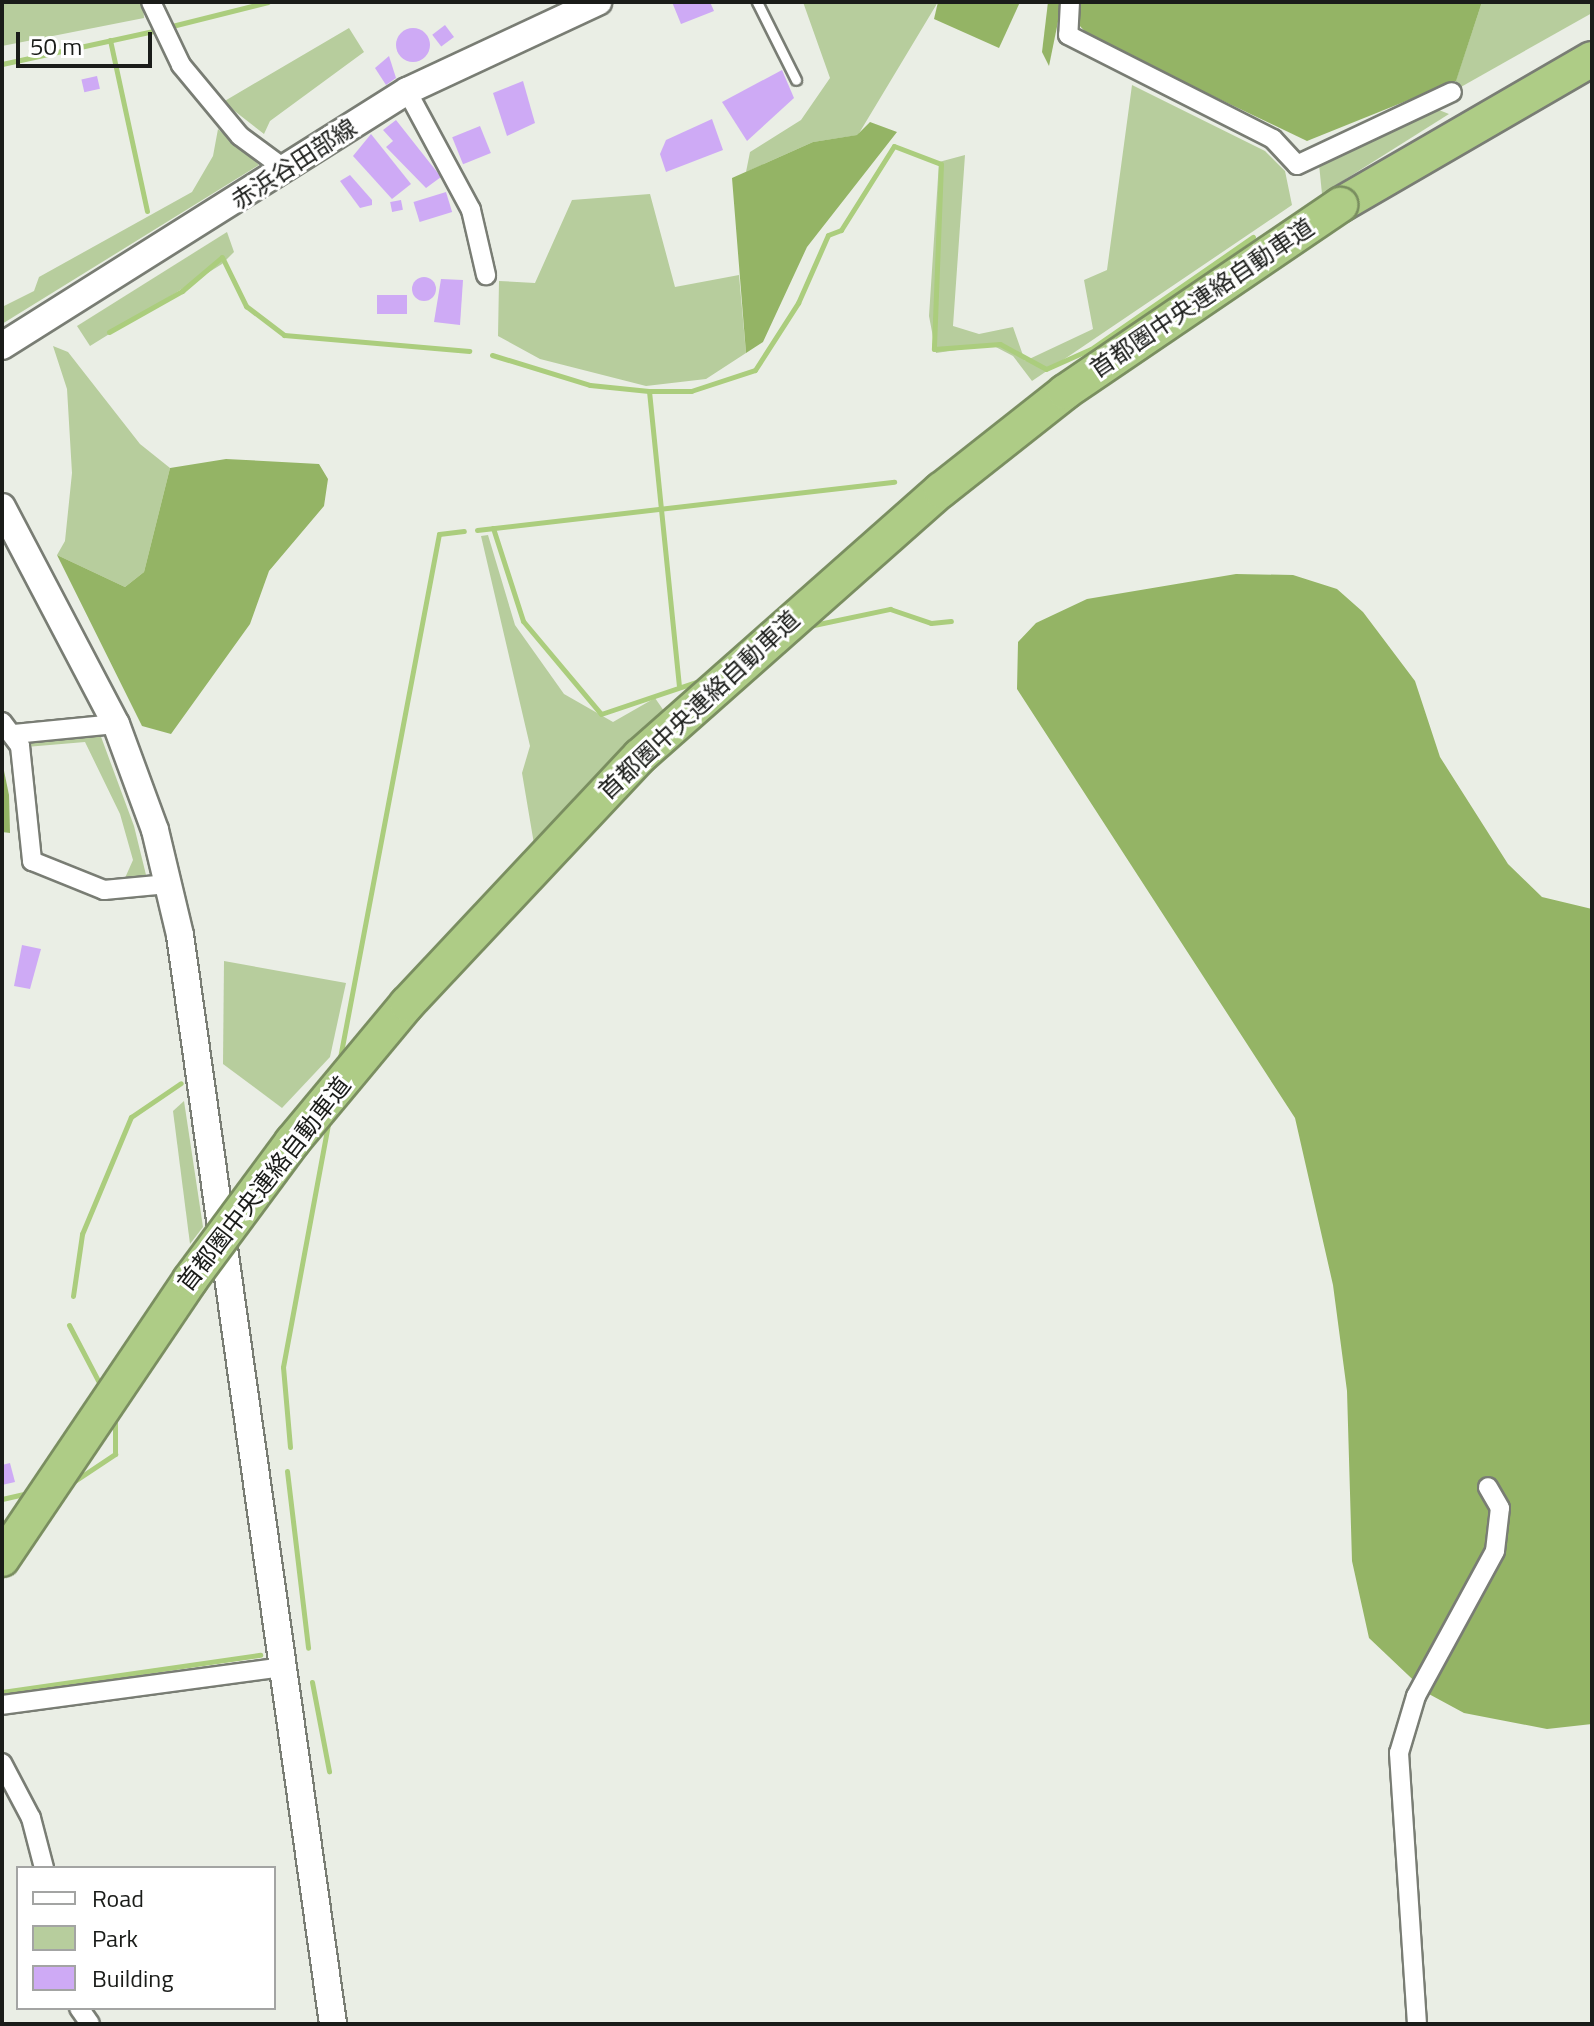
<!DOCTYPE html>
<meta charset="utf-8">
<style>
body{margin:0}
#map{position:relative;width:1594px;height:2026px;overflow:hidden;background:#eaeee5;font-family:"Titillium Web","Noto Sans JP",sans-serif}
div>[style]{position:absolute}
.green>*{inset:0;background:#b7cd9d}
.forest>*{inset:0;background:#94b465}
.stream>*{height:5px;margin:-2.5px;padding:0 2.5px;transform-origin:2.5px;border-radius:2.5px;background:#abcd7d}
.building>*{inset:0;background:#ceaaf5;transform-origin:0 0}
.round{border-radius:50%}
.roads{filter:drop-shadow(2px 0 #797d74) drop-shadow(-2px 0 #797d74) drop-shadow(0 2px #797d74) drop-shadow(0 -2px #797d74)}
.lane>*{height:9px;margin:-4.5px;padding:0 4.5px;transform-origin:4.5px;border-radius:4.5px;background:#fff}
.street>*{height:18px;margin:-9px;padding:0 9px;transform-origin:9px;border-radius:9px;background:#fff}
.secondary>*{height:26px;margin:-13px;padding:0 13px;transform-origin:13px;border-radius:13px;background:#fff}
.highway>*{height:34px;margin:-17px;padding:0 17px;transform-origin:17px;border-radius:17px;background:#aecc86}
.bridges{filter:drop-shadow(2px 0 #7a8e60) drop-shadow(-2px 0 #7a8e60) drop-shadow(0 2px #7a8e60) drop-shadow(0 -2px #7a8e60)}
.highway-bridge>*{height:34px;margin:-17px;padding:0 17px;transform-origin:17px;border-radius:17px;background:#aecc86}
span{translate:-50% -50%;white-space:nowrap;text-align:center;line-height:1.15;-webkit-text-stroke:6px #fff;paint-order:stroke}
.street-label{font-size:24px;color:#1a1c19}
.frame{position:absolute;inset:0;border:4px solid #1a1c19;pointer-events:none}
.legend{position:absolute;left:16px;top:1866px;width:260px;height:144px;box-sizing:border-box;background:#fff;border:2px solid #a3a4a3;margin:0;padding:10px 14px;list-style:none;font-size:24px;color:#1a1c19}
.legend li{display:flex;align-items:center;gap:16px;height:40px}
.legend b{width:40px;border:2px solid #a3a4a3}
.scale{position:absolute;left:16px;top:32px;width:136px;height:36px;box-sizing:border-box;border:4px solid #1a1c19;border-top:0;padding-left:10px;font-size:24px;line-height:28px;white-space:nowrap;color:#1a1c19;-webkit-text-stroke:6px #fff;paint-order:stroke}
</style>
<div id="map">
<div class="green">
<div style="clip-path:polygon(2px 2px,143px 2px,144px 18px,2px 46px)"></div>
<div style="clip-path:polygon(803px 2px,938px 2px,858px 135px,813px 142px,746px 172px,750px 152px,801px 120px,830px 78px)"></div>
<div style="clip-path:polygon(1482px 2px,1592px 2px,1592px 13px,1452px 92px)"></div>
<div style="clip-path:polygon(349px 28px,364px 52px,270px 121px,264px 134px,223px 102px)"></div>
<div style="clip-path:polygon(1132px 85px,1265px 151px,1285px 171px,1292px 205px,1032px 381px,1013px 356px,992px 345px,936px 353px,929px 316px,939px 162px,965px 155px,953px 326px,979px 334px,1013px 327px,1025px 361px,1093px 329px,1084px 280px,1107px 270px)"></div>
<div style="clip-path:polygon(1434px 108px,1449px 114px,1322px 194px,1319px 164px)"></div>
<div style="clip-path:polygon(218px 129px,259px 165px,2px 324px,2px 307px,34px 291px,39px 277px,192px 192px,213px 156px)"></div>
<div style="clip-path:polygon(650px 194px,675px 287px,739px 275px,746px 353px,706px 379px,646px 386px,540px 359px,498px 336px,499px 281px,535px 283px,572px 200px)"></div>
<div style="clip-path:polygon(227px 232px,234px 252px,222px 264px,90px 346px,77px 326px)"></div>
<div style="clip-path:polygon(53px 346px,68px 352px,140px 444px,170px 468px,144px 572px,125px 587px,57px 555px,65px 541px,72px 473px,67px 389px)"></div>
<div style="clip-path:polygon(488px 535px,515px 625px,564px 694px,613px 722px,655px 698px,664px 711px,534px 844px,522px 773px,530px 746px,481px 536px)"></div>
<div style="clip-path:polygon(100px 734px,134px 826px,147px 879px,125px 878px,133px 860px,120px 814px,85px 742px,26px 747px,30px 737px)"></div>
<div style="clip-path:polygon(224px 961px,346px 983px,330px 1057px,282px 1108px,223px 1064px)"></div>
<div style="clip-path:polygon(184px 1101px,203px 1227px,190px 1244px,173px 1111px)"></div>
</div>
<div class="forest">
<div style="clip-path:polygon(938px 2px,1020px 2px,999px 48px,934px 19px)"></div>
<div style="clip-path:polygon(1048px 2px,1062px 2px,1049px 66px,1042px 52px)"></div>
<div style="clip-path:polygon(1081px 2px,1482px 2px,1456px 81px,1307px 141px,1091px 38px,1078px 24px)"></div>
<div style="clip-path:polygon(870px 122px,897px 132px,807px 247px,763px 342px,746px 353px,732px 178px,813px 142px,857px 135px)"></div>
<div style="clip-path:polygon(226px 459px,319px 464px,328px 479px,324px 506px,269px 571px,250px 624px,171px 734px,142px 726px,57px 555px,125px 587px,144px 572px,170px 468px)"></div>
<div style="clip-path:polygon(1236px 574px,1293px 575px,1337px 589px,1363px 612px,1415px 681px,1440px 757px,1508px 864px,1542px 897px,1592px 909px,1592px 1724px,1547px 1729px,1464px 1713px,1427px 1693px,1369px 1638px,1352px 1561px,1347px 1391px,1333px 1285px,1295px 1118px,1017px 689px,1018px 642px,1036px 623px,1087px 599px)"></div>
<div style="clip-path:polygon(2px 761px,9px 795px,10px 833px,2px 832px)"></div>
</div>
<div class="stream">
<div style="left:168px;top:27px;width:103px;rotate:-14deg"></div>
<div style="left:110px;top:40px;width:175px;rotate:77.8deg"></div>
<div style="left:2px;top:64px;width:155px;rotate:-12.3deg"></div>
<div style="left:109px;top:332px;width:84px;rotate:-29.3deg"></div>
<div style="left:182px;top:291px;width:52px;rotate:-40.4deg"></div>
<div style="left:222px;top:257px;width:55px;rotate:63.9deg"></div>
<div style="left:246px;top:306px;width:48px;rotate:37.3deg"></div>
<div style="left:284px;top:335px;width:186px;rotate:4.9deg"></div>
<div style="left:492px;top:355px;width:102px;rotate:17deg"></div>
<div style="left:590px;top:385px;width:59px;rotate:5.8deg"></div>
<div style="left:649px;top:391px;width:42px"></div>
<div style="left:691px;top:391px;width:67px;rotate:-18.2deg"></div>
<div style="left:755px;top:370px;width:80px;rotate:-57.3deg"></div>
<div style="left:798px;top:303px;width:74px;rotate:-66.2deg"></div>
<div style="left:828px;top:235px;width:14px;rotate:-21deg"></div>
<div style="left:841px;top:230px;width:99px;rotate:-57.8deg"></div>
<div style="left:894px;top:146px;width:50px;rotate:21deg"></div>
<div style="left:941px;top:164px;width:185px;rotate:92.2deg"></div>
<div style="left:934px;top:349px;width:66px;rotate:-4.3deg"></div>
<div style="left:1000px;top:344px;width:52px;rotate:28.5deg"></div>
<div style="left:1046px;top:369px;width:49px;rotate:-24deg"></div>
<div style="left:1091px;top:349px;width:197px;rotate:-34.7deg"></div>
<div style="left:649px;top:391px;width:296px;rotate:84.2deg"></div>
<div style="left:493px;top:528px;width:98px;rotate:72.1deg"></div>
<div style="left:523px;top:621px;width:121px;rotate:50deg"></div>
<div style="left:601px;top:714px;width:107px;rotate:-18.6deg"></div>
<div style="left:477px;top:530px;width:420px;rotate:-6.6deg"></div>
<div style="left:809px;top:626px;width:83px;rotate:-11.9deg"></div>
<div style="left:890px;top:609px;width:43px;rotate:18.9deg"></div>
<div style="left:931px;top:623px;width:20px;rotate:-6deg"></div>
<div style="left:339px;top:1063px;width:538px;rotate:-79.3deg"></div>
<div style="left:439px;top:534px;width:25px;rotate:-7deg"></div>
<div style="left:73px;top:1296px;width:63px;rotate:-81.7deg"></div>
<div style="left:82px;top:1234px;width:127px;rotate:-67.3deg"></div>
<div style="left:131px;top:1117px;width:60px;rotate:-34.2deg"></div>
<div style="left:69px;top:1325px;width:71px;rotate:62.4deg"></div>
<div style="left:290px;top:1447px;width:80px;rotate:-95deg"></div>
<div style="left:283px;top:1367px;width:251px;rotate:-79.5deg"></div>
<div style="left:287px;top:1471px;width:178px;rotate:83.2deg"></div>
<div style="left:67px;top:1486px;width:58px;rotate:-33.7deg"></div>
<div style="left:115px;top:1454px;width:39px;rotate:-90deg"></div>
<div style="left:2px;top:1499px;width:28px;rotate:-13deg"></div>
<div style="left:312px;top:1682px;width:91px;rotate:79.2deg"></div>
<div style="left:2px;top:1692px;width:261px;rotate:-8.2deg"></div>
</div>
<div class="building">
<div style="clip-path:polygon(672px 2px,710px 2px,714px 11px,681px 24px)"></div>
<div style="left:445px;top:25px;width:15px;height:16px;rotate:53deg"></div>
<div class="round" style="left:396px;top:28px;width:34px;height:34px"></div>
<div style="clip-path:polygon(389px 56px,396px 78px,386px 85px,375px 68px)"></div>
<div style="clip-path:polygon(782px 70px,794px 98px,747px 141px,722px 102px)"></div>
<div style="left:97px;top:76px;width:13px;height:16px;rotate:77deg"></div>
<div style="clip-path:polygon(523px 81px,535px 123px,507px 136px,493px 93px)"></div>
<div style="clip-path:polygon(712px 119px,723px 150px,666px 172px,660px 154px,666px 140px)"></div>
<div style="clip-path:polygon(396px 120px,441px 177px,426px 188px,386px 147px,393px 141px,383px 130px)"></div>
<div style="left:480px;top:126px;width:29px;height:30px;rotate:68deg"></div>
<div style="clip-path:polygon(371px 134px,411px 184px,392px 199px,353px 156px)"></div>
<div style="clip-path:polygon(350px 175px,372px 200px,372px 205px,360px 208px,340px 181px)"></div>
<div style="left:446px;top:192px;width:21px;height:34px;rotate:73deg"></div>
<div style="left:401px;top:200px;width:10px;height:11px;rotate:79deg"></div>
<div class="round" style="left:412px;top:277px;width:24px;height:24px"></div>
<div style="clip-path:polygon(441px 279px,463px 280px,460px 325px,434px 322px)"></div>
<div style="left:377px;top:295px;width:30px;height:19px"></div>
<div style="clip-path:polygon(22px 945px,41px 949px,30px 989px,14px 986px)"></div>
<div style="clip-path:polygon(10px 1463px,15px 1482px,2px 1485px,2px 1465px)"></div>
</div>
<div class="roads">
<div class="lane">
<div style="left:757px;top:2px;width:87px;rotate:63.4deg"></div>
</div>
<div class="street">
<div style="left:151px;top:2px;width:70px;rotate:64.5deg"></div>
<div style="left:181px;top:65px;width:92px;rotate:50.3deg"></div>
<div style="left:240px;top:136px;width:56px;rotate:36.3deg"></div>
<div style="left:1070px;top:2px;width:33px;rotate:93deg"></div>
<div style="left:1068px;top:35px;width:230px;rotate:26.9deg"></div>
<div style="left:1273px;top:139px;width:35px;rotate:47deg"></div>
<div style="left:1297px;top:165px;width:171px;rotate:-25.2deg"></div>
<div style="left:407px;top:91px;width:135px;rotate:61.7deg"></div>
<div style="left:471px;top:210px;width:67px;rotate:77deg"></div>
<div style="left:2px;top:722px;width:30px;rotate:53deg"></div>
<div style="left:20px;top:746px;width:116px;rotate:84deg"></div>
<div style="left:32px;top:861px;width:78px;rotate:21.9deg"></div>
<div style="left:104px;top:890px;width:64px;rotate:-5.4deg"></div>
<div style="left:14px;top:734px;width:102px;rotate:-5.6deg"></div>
<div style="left:2px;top:1705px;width:285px;rotate:-7.7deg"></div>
<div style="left:2px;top:1763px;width:62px;rotate:62.2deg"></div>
<div style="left:31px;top:1818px;width:52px;rotate:75.4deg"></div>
<div style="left:79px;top:2008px;width:19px;rotate:55deg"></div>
<div style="left:1417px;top:2024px;width:272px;rotate:-93.8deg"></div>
<div style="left:1399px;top:1753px;width:59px;rotate:-73.4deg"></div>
<div style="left:1416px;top:1696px;width:165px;rotate:-61.4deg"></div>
<div style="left:1495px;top:1551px;width:43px;rotate:-83.4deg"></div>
<div style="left:1500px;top:1508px;width:24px;rotate:-120deg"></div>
</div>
<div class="secondary">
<div style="left:2px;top:346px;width:479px;rotate:-32.2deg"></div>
<div style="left:407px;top:91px;width:211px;rotate:-25deg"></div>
<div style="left:2px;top:507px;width:245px;rotate:62.3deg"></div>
<div style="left:116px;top:724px;width:113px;rotate:69.8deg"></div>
<div style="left:155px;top:830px;width:108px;rotate:76.6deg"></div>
<div style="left:180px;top:935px;width:1100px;rotate:82deg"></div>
</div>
<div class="highway">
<div style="left:1340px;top:205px;width:291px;rotate:-30.1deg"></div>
</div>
</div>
<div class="bridges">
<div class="highway-bridge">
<div style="left:2px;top:1559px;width:336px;rotate:-56deg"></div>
<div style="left:190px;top:1280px;width:172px;rotate:-53.5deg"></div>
<div style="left:292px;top:1142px;width:180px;rotate:-50.2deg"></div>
<div style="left:407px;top:1004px;width:340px;rotate:-46.8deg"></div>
<div style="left:640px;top:756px;width:402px;rotate:-41.5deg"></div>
<div style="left:941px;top:490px;width:158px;rotate:-38.3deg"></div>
<div style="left:1065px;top:392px;width:333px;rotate:-34.2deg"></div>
</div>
</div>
<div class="street-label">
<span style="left:294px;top:164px;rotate:-33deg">赤浜谷田部線</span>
<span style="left:1202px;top:298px;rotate:-34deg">首都圏中央連絡自動車道</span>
<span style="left:699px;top:705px;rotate:-43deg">首都圏中央連絡自動車道</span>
<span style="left:264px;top:1184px;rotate:-52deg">首都圏中央連絡自動車道</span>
</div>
<div class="frame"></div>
<ul class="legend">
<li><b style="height:10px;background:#fff"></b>Road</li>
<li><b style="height:22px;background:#b7cd9d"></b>Park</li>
<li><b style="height:22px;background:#ceaaf5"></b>Building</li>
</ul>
<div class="scale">50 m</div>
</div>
